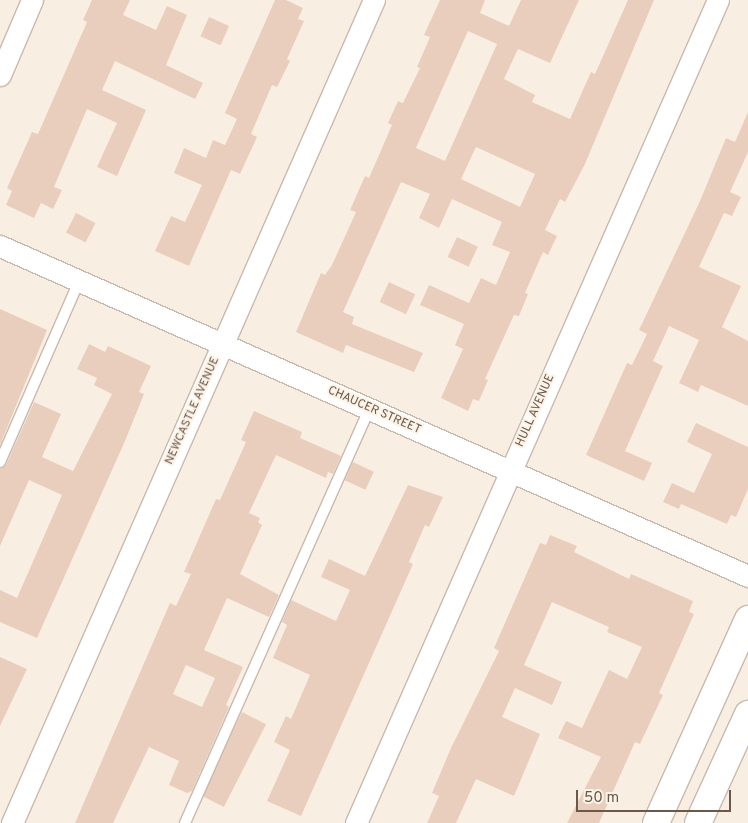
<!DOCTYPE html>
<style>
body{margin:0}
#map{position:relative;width:748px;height:823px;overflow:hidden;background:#f8efe2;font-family:Overpass,sans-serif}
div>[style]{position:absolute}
.building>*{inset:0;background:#eacebd;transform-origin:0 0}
.roads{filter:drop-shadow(1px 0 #c9b9ad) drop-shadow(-1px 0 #c9b9ad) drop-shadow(0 1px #c9b9ad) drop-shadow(0 -1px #c9b9ad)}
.service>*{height:10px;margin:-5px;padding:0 5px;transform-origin:5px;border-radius:5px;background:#fff}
.minor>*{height:21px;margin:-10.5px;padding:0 10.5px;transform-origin:10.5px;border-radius:10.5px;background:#fff}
.tertiary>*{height:26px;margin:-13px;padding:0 13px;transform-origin:13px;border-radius:13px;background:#fff}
span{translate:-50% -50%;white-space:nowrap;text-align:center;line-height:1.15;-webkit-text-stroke:4px #fcf3e7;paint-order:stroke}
.street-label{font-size:12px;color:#6c574c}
.scale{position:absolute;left:576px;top:790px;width:155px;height:22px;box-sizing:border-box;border:2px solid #6c574c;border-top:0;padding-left:6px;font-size:15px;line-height:18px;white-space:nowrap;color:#6c574c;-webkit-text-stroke:4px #fcf3e7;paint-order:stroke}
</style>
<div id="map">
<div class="building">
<div style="clip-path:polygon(92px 0,130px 0,123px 15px,156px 30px,167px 6px,187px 15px,166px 65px,203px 83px,195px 99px,115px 61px,102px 90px,146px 110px,117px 176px,97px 167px,117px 123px,87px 109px,54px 187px,62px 190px,53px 209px,41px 203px,34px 218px,6px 205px,12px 191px,7px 188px,32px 132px,38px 134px,87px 22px,83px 20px)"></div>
<div style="clip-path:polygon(275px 0,286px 0,303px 8px,298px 19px,304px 21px,287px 59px,290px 61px,277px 87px,272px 85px,251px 134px,257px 137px,240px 174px,231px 170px,189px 266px,155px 251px,171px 216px,185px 222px,202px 185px,174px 173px,184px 148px,206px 158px,213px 140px,225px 145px,237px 119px,225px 113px)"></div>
<div style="clip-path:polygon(evenodd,440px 0,485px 0,480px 13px,509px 26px,521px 0,579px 0,550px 63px,518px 49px,504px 79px,535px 95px,532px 102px,570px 119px,591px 72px,595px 74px,628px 0,654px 0,585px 164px,565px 202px,560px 199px,545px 230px,557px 236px,548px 255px,543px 252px,525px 293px,528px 294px,519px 316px,514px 315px,485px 379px,488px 380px,479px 401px,473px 399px,468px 411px,441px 398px,463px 349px,455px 345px,464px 324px,420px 305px,429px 285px,469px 303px,481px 278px,496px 285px,510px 252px,492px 245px,502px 222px,452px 199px,439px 228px,419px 218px,430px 194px,401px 182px,343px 312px,354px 317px,352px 324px,423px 353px,414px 372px,346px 345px,343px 353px,296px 332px,321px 273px,325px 275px,332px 265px,356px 212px,350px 210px,365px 176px,369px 178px,392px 125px,388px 123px,398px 101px,403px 103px,420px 68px,417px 67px,430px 37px,424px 35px,440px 0,468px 31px,497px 44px,445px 161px,416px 148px,468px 31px,440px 0,476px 147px,535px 174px,520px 207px,461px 179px,476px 147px)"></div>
<div style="left:209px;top:17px;width:22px;height:21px;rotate:24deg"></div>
<div style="clip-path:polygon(748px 112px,748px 152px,730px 192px,741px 197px,732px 216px,724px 213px,699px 267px,741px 286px,722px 327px,748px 341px,748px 406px,701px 385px,698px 392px,679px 383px,699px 340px,669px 326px,653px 361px,663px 366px,625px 451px,652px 463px,644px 481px,586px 455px,627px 363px,632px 365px,647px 334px,639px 330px,700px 201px,726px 138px,735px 142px)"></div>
<div style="left:76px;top:213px;width:22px;height:22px;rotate:27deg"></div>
<div style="left:457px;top:237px;width:23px;height:22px;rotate:25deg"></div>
<div style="left:389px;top:282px;width:29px;height:22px;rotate:25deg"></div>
<div style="clip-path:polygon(0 309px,47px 330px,0 445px)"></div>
<div style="clip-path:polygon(89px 344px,105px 352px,108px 346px,151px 366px,139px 392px,144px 394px,125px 441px,37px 638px,0 622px,0 590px,17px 598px,62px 495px,29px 480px,0 546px,0 469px,6px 465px,34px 402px,61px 414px,42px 457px,73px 471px,112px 394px,94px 385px,97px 378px,77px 369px)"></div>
<div style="clip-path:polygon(evenodd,254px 411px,302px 432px,300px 438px,341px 456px,333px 474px,328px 472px,326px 478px,276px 455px,249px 513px,260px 518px,258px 522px,262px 525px,240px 574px,279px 595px,269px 617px,227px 598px,204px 650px,243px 667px,226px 705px,229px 707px,192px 791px,187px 793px,169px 785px,179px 761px,149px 747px,113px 823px,75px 823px,170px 603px,176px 606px,191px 574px,184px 572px,216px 499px,220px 500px,246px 442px,241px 440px,254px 411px,186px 665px,215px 678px,202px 707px,173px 694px,186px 665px)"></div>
<div style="clip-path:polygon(696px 423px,748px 447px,748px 489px,736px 517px,731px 515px,727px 524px,681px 504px,679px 509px,663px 502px,672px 483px,694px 493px,712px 454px,687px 442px)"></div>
<div style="left:353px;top:462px;width:23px;height:20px;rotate:25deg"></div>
<div style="clip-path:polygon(408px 485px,443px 497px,429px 527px,425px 525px,409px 562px,413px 564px,301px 816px,267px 801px,290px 750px,274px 742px,286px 716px,291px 719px,310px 675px,273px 658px,287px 625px,282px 622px,291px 600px,336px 621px,350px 590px,321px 577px,329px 559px,365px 576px)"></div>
<div style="clip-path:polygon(550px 535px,577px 546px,574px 552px,629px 579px,631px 574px,693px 601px,689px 612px,694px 614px,659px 693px,663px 695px,640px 744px,635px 742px,599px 823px,567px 823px,601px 757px,558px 738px,566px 721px,582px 728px,609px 670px,627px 679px,642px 647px,607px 632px,609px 627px,552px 602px,524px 665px,562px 682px,552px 705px,515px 688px,502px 717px,540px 734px,514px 796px,476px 779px,456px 823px,427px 823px,439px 796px,432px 793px,451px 748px,499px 651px,494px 648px,540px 543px,546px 545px)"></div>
<div style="clip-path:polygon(0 657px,27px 669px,0 726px)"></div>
<div style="left:242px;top:712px;width:27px;height:93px;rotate:27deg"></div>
</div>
<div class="roads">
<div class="service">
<div style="left:0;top:462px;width:197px;rotate:-66.4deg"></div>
<div style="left:185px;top:823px;width:453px;rotate:-66deg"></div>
</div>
<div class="minor">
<div style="left:0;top:75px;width:82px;rotate:-66.9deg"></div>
<div style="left:0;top:246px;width:818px;rotate:23.81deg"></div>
<div style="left:12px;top:823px;width:899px;rotate:-66.26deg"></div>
<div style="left:356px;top:823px;width:899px;rotate:-66.26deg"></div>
</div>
<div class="tertiary">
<div style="left:656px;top:823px;width:224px;rotate:-65.7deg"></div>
<div style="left:698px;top:823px;width:120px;rotate:-65.4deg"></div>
</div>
</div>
<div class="street-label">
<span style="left:193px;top:411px;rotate:-66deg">NEWCASTLE AVENUE</span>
<span style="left:374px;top:411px;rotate:24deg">CHAUCER STREET</span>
<span style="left:536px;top:411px;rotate:-66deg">HULL AVENUE</span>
</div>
<div class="scale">50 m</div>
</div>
